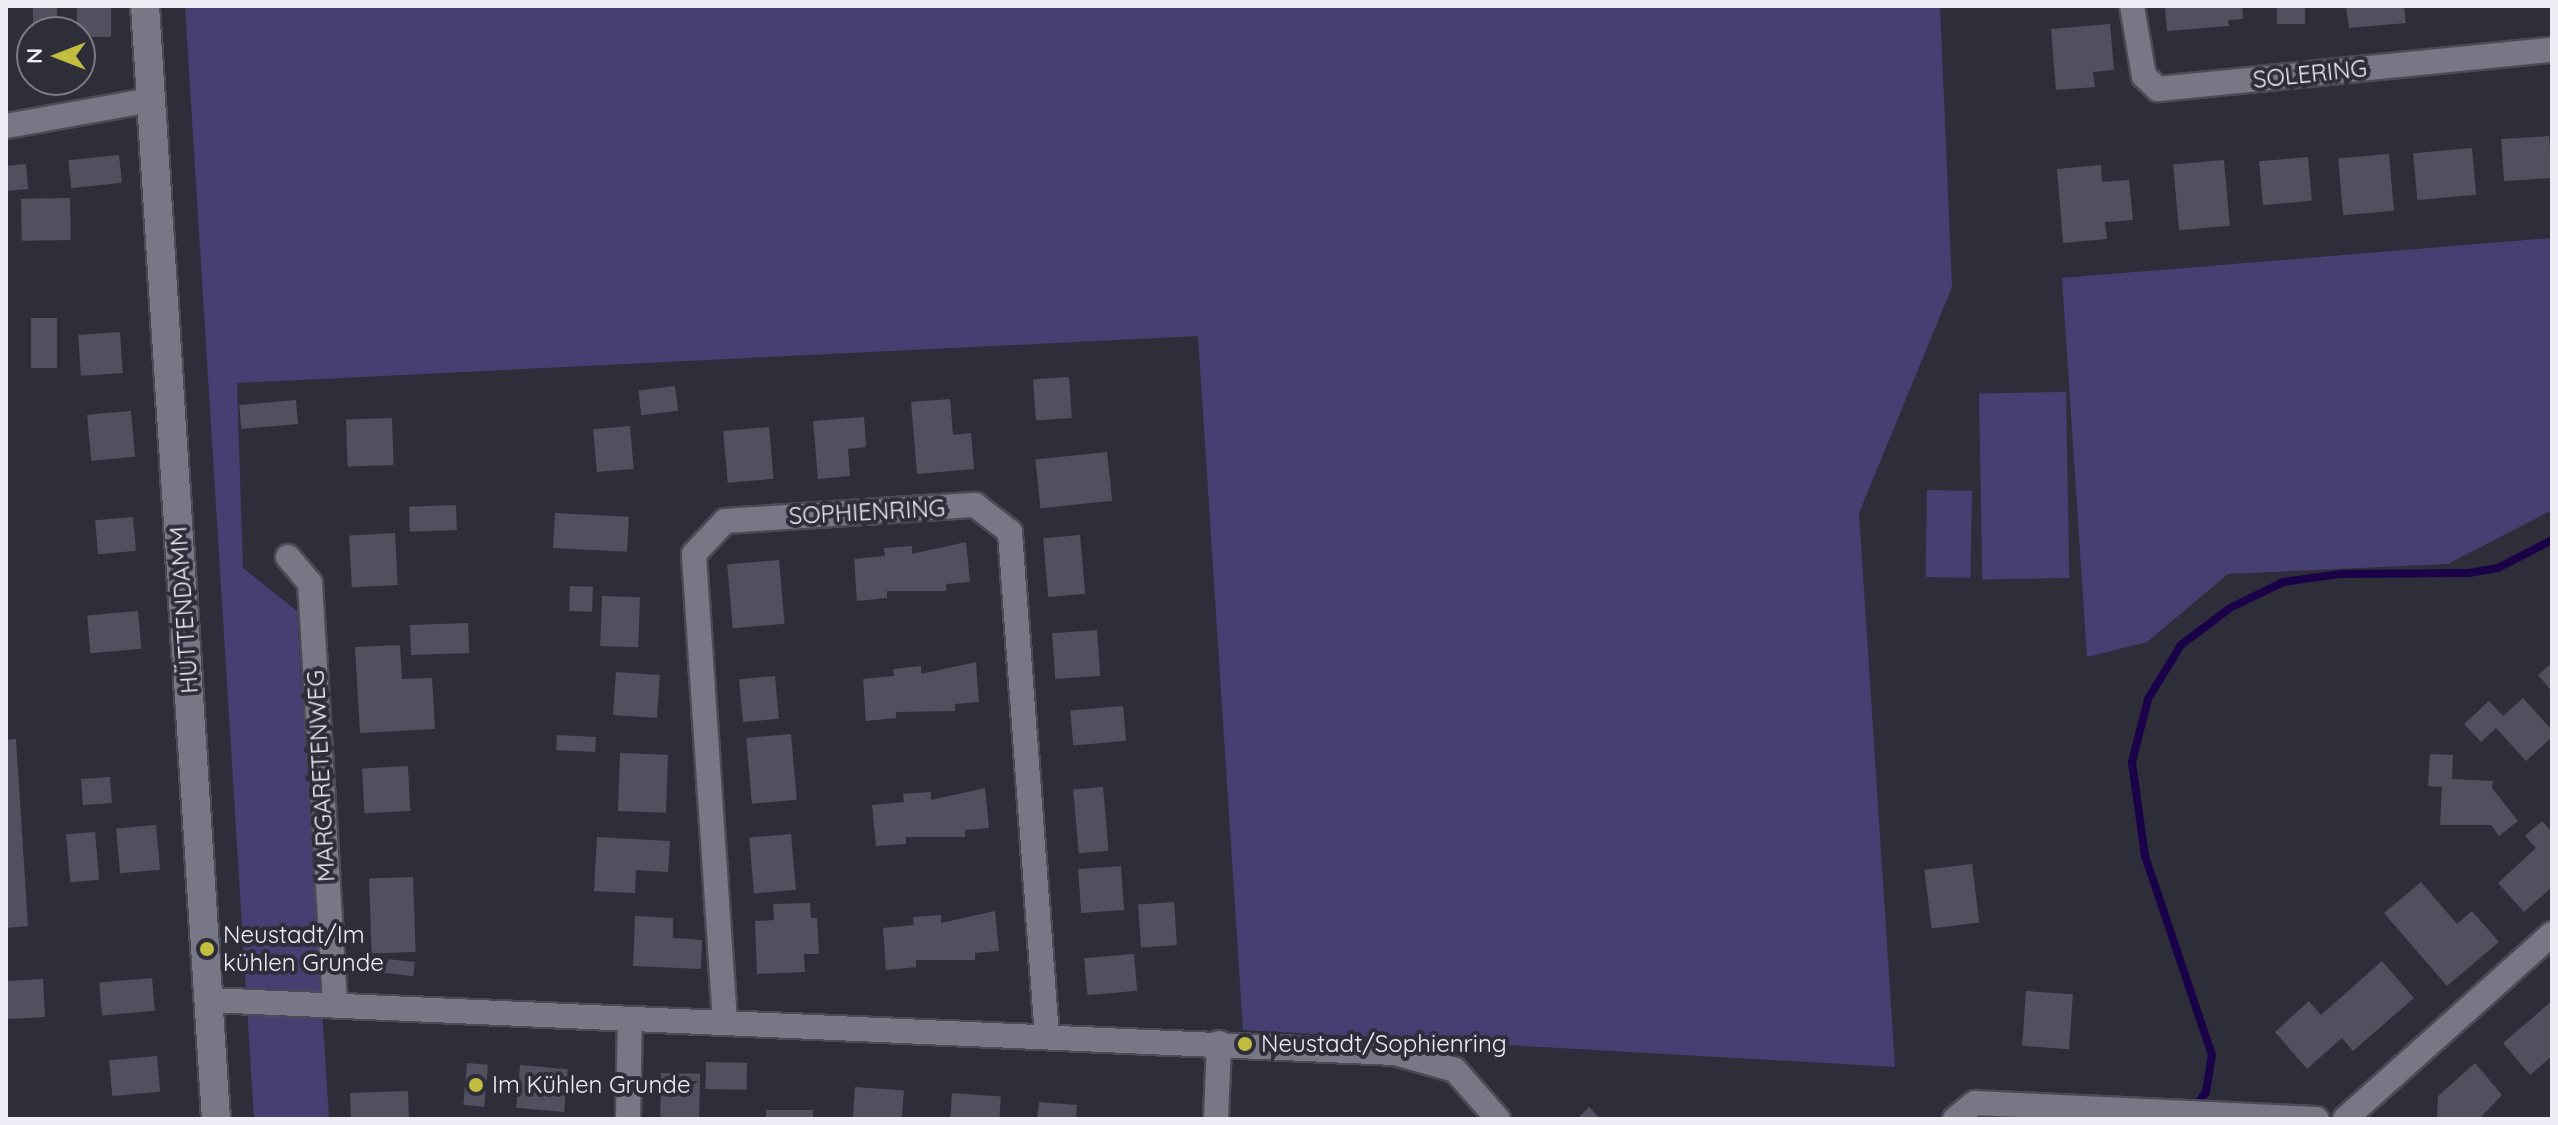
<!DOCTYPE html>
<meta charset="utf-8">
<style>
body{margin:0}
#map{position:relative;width:2558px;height:1125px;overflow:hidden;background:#2e2e3b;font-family:Quicksand,sans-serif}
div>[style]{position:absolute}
.green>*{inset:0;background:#453f72;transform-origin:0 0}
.stream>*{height:8px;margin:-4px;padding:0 4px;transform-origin:4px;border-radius:4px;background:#1a0249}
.building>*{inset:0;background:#51505f;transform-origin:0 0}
.roads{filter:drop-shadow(2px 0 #4b4a55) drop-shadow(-2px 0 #4b4a55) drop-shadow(0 2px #4b4a55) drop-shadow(0 -2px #4b4a55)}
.minor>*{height:24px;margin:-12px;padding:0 12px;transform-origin:12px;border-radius:12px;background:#777786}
.tertiary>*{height:28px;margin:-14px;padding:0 14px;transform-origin:14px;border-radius:14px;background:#777786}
.dots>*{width:22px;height:22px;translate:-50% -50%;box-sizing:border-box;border:4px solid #2e2e3b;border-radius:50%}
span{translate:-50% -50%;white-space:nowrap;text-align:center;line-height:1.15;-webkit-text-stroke:8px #2e2e3b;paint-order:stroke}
.street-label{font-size:24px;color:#eeeef7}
.poi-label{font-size:24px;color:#eeeef7}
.left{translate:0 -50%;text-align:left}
.frame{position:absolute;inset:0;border:8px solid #eeeef7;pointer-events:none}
.north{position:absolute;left:16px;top:16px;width:80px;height:80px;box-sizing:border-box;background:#2e2e3b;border:2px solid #7b7b86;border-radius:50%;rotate:270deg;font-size:22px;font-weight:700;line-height:32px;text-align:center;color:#eeeef7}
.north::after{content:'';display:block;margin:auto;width:28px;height:36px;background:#c2bd3f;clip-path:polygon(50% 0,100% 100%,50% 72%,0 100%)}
</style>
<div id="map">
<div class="green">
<div style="clip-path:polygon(185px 6px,1940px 6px,1952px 287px,1859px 513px,1895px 1067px,1243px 1030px,1198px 336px,237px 383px,243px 568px,297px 611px,329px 1119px,254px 1119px)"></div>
<div style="clip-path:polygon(2552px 238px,2552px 510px,2448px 564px,2228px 574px,2147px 642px,2087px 657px,2062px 278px)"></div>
<div style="left:2066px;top:392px;width:186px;height:87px;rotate:89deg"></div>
<div style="left:1927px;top:490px;width:45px;height:87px;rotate:1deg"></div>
</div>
<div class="stream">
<div style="left:2197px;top:1104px;width:15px;rotate:-53deg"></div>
<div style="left:2206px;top:1092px;width:37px;rotate:-81deg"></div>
<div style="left:2212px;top:1055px;width:210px;rotate:-108.6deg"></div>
<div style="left:2145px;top:856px;width:95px;rotate:-97.9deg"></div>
<div style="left:2132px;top:762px;width:65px;rotate:-75.7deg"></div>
<div style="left:2148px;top:699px;width:63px;rotate:-58.6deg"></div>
<div style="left:2181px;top:645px;width:61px;rotate:-37.1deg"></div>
<div style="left:2230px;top:608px;width:59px;rotate:-26.1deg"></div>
<div style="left:2283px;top:582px;width:59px;rotate:-7.9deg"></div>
<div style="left:2341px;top:574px;width:128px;rotate:-0.4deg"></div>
<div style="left:2469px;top:573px;width:29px;rotate:-10deg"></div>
<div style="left:2498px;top:568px;width:61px;rotate:-27.4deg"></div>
</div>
<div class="building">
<div style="left:77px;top:6px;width:34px;height:31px"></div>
<div style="clip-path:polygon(2165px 6px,2242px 6px,2243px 19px,2228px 20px,2229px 26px,2167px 31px)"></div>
<div style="left:2277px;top:6px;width:28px;height:18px"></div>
<div style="clip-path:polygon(2346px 6px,2404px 6px,2406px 23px,2349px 28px)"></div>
<div style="left:33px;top:7px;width:24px;height:25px"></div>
<div style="clip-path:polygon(2110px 24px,2114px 70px,2093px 72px,2095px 87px,2056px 90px,2051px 29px)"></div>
<div style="left:2549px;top:136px;width:42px;height:48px;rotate:86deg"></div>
<div style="left:2472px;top:148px;width:47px;height:59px;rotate:85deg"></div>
<div style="left:2389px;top:154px;width:57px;height:51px;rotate:85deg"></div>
<div style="left:119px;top:155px;width:28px;height:51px;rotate:84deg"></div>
<div style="left:2308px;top:157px;width:44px;height:49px;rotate:85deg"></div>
<div style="left:2224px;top:160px;width:66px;height:51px;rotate:85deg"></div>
<div style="left:26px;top:164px;width:25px;height:20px;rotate:85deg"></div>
<div style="clip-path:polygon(2101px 165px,2102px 182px,2129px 180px,2133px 220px,2105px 222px,2107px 239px,2063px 243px,2057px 169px)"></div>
<div style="left:70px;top:198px;width:42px;height:49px;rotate:89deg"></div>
<div style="left:31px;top:318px;width:26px;height:50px"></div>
<div style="left:120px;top:332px;width:41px;height:42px;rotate:86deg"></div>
<div style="left:1069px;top:377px;width:41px;height:36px;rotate:86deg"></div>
<div style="left:675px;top:386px;width:25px;height:37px;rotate:83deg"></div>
<div style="clip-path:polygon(950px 399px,953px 435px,971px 433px,974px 469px,917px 474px,911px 402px)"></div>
<div style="left:296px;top:400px;width:24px;height:57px;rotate:85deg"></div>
<div style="left:131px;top:411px;width:46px;height:44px;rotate:85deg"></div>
<div style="clip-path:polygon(864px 417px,866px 447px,848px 449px,850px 476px,818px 479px,813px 421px)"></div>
<div style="left:392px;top:418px;width:47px;height:46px;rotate:88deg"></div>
<div style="left:630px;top:426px;width:43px;height:37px;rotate:85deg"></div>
<div style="left:769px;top:427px;width:52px;height:46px;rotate:85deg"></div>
<div style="left:1107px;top:452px;width:49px;height:72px;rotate:84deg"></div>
<div style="left:456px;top:505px;width:25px;height:47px;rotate:88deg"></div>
<div style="left:555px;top:513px;width:74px;height:35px;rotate:3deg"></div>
<div style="left:133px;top:517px;width:34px;height:38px;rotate:85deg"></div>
<div style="left:395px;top:533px;width:52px;height:46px;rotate:87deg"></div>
<div style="left:1080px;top:535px;width:59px;height:37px;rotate:85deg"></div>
<div style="clip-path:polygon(966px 542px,970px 582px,946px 584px,946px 591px,887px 591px,887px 598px,857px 601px,854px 559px,885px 556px,884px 548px,912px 546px,912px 554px)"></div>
<div style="left:779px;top:560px;width:64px;height:52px;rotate:85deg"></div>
<div style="left:570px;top:586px;width:23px;height:25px;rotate:2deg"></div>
<div style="left:602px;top:596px;width:38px;height:50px;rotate:2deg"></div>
<div style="left:138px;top:611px;width:38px;height:51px;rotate:85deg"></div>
<div style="left:468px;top:623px;width:30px;height:58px;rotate:88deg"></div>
<div style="left:1097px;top:630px;width:46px;height:45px;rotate:86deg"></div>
<div style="clip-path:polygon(400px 645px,402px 679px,432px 678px,435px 729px,360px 733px,355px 647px)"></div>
<div style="clip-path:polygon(976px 662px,979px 702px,955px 704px,955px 711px,896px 712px,896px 718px,866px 721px,863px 679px,894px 676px,893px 669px,921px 666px,921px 674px)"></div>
<div style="clip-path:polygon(2552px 663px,2552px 691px,2538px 675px)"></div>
<div style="left:616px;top:672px;width:44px;height:43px;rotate:4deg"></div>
<div style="left:775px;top:676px;width:43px;height:36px;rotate:85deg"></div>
<div style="clip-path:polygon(2523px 698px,2552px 730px,2552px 737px,2526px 761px,2496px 728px,2481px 742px,2464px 724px,2489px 701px,2503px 716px)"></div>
<div style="left:1123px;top:706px;width:35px;height:53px;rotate:85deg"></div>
<div style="left:791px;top:734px;width:66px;height:45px;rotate:85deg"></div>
<div style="left:557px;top:735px;width:39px;height:15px;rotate:3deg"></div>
<div style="clip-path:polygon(16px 739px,28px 926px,6px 928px,6px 740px)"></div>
<div style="left:620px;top:753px;width:48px;height:58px;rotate:2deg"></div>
<div style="clip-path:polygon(2430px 754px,2453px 755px,2452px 779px,2493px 781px,2492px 788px,2518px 821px,2499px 836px,2491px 825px,2440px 825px,2442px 787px,2428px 786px)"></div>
<div style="left:408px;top:766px;width:45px;height:46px;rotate:87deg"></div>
<div style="left:110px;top:777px;width:26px;height:29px;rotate:86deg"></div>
<div style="left:1103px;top:787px;width:64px;height:30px;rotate:85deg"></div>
<div style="clip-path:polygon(985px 788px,989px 828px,965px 830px,965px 837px,906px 837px,906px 844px,876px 846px,872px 805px,904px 802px,903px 794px,931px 792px,931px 800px)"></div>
<div style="clip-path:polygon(2542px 821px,2552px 832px,2552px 887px,2524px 912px,2498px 883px,2536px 848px,2525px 836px)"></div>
<div style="left:156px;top:825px;width:45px;height:40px;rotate:85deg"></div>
<div style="left:95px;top:832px;width:48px;height:29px;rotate:85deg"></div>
<div style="left:791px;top:834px;width:56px;height:42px;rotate:85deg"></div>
<div style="clip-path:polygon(597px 837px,670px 841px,668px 872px,636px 870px,635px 893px,594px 891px)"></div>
<div style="left:1972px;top:864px;width:59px;height:48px;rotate:83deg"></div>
<div style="left:1121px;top:866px;width:44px;height:43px;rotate:86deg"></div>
<div style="left:413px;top:877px;width:75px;height:44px;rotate:88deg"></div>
<div style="clip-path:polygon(2421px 882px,2457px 924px,2472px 911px,2499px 942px,2447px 986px,2384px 913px)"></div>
<div style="left:1174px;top:902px;width:43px;height:36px;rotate:86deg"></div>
<div style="clip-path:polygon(810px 903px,811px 918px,817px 918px,819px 954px,804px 954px,805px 972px,757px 974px,755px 921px,774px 920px,773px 904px)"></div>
<div style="clip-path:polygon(995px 911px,999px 951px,975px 953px,975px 960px,916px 960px,916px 967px,886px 970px,883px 928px,914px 925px,913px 917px,941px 915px,941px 923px)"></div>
<div style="clip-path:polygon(635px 916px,673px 918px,673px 938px,702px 940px,701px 969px,633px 966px)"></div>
<div style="left:1134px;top:954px;width:37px;height:50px;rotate:85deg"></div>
<div style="left:377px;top:958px;width:38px;height:14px;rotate:6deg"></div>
<div style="clip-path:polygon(2382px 961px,2414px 998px,2353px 1051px,2342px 1038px,2307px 1069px,2275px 1032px,2309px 1001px,2321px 1015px)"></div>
<div style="left:152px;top:978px;width:33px;height:53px;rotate:85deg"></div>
<div style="left:43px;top:979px;width:38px;height:37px;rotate:87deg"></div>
<div style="left:2026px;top:991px;width:47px;height:55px;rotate:4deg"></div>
<div style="clip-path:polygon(2552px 1001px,2552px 1056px,2530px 1075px,2503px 1043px)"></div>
<div style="left:157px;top:1056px;width:36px;height:48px;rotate:85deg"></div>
<div style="left:706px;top:1062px;width:41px;height:27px;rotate:1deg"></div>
<div style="left:467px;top:1063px;width:21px;height:42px;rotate:5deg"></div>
<div style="clip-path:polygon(2475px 1063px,2502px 1095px,2479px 1119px,2437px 1119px,2438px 1096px)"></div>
<div style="left:520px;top:1065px;width:48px;height:43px;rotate:5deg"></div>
<div style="left:661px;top:1073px;width:39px;height:46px;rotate:1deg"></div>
<div style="left:855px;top:1087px;width:49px;height:32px;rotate:4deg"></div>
<div style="left:408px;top:1091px;width:28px;height:58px;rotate:88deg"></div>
<div style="left:952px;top:1093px;width:49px;height:26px;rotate:4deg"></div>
<div style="clip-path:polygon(1039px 1102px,1077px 1105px,1076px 1119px,1037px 1119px)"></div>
<div style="clip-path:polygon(1589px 1107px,1601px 1119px,1577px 1119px)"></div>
<div style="left:766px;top:1110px;width:47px;height:9px"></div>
</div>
<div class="roads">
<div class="minor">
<div style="left:2132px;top:6px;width:71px;rotate:80.3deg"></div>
<div style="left:2144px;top:76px;width:19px;rotate:43deg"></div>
<div style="left:2158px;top:89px;width:396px;rotate:-5.7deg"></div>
<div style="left:6px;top:126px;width:146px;rotate:-10.2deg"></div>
<div style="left:288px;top:557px;width:34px;rotate:50deg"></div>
<div style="left:310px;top:583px;width:421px;rotate:86.6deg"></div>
<div style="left:209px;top:1000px;width:1187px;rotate:2.56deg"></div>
<div style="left:1395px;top:1053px;width:62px;rotate:15.8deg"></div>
<div style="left:1455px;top:1070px;width:65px;rotate:48.7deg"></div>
<div style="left:725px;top:1022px;width:469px;rotate:-93.8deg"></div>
<div style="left:694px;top:554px;width:45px;rotate:-46.8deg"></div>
<div style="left:725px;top:521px;width:251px;rotate:-3.7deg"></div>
<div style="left:975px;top:505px;width:44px;rotate:37.6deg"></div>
<div style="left:1010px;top:532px;width:506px;rotate:85.81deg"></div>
<div style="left:628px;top:1119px;width:100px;rotate:-88.9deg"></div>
<div style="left:1216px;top:1119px;width:76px;rotate:-87.7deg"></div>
<div style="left:1955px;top:1119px;width:26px;rotate:-39deg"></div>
<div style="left:1975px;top:1103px;width:342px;rotate:2.7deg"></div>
<div style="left:2345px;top:1119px;width:278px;rotate:-41.8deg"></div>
</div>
<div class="tertiary">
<div style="left:145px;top:6px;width:1115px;rotate:86.35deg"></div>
</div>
</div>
<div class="dots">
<div style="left:207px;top:949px;background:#c2bd3f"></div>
<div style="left:1245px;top:1044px;background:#c2bd3f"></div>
<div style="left:476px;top:1085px;background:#c2bd3f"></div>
</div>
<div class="street-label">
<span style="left:2310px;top:74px;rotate:-6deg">SOLERING</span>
<span style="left:867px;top:512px;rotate:-3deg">SOPHIENRING</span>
<span style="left:184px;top:610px;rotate:-94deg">HÜTTENDAMM</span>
<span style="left:321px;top:776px;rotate:-93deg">MARGARETENWEG</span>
</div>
<div class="poi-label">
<span class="left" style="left:223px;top:949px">Neustadt/Im<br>kühlen Grunde</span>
<span class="left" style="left:1261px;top:1044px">Neustadt/Sophienring</span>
<span class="left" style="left:492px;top:1085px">Im Kühlen Grunde</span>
</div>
<div class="frame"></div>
<div class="north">N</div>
</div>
